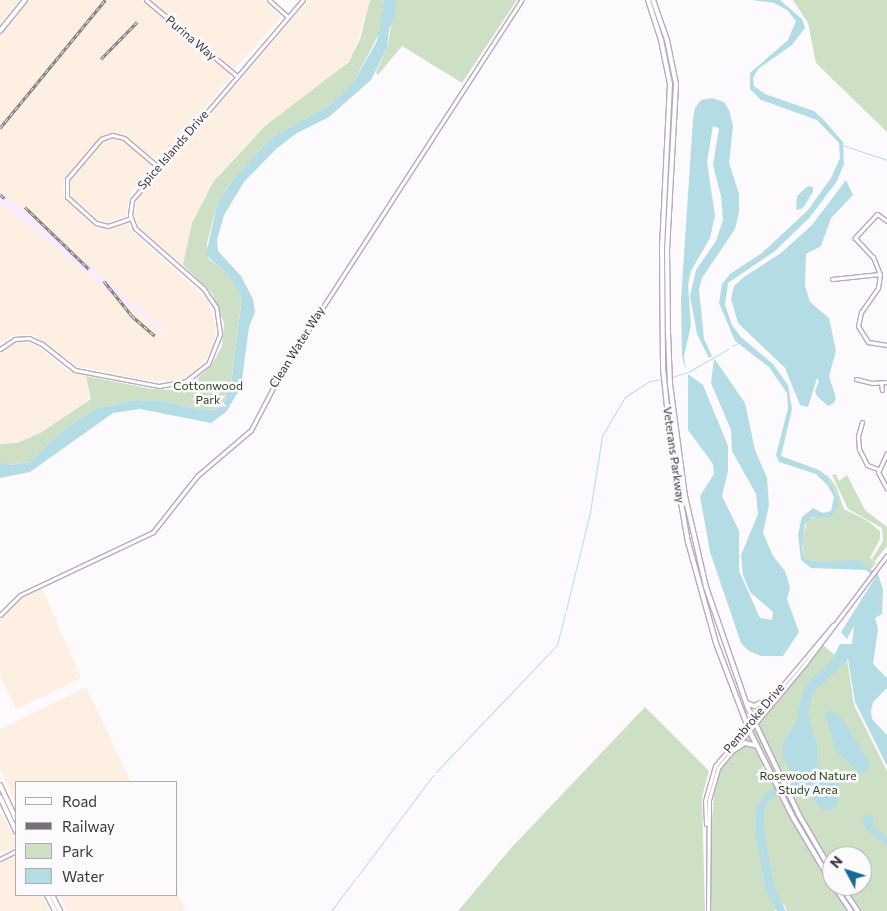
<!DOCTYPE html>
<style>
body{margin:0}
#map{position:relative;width:887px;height:911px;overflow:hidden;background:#fdfafe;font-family:Commissioner,sans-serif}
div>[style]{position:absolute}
.built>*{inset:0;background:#faebff}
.industrial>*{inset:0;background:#fdefe1}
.green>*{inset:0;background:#cde0c6}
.water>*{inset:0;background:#b4dce5}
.stream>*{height:1px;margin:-0.5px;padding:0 0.5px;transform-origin:0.5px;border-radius:0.5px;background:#b4dce5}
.roads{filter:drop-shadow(1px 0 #b7aabc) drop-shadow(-1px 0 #b7aabc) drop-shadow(0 1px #b7aabc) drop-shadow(0 -1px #b7aabc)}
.minor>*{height:3px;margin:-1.5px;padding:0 1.5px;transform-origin:1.5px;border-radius:1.5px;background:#fff}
.major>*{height:4px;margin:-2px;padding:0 2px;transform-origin:2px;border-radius:2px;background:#fff}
.rail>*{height:3px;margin-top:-1.5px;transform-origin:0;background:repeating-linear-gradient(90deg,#fdfafe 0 4px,#767177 0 8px);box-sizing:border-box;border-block:1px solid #767177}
span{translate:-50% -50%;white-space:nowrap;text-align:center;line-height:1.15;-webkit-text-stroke:5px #fdfafe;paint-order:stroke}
.street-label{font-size:12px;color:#3b353c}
.park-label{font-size:12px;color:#26431a}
.legend{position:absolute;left:15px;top:781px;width:162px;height:115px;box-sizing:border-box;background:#fdfafe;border:1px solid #afabb0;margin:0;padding:6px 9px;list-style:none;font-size:15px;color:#3b353c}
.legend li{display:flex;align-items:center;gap:10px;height:25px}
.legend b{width:25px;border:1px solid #afabb0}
.north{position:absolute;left:822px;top:846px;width:50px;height:50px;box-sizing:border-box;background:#fdfafe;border:1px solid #afabb0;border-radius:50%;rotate:310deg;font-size:14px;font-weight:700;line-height:20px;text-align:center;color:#3b353c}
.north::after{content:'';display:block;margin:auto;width:18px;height:22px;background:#166899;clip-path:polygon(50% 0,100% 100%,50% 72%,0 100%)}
</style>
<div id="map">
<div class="built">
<div style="clip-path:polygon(0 191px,167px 330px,164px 334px,0 203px)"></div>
</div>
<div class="industrial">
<div style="clip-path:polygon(0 0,20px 0,0 24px)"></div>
<div style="clip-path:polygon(30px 0,142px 0,230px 74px,229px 80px,157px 162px,125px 135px,107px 133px,67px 175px,62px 186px,65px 199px,97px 227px,107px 229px,128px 223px,135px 234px,208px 300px,216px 326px,213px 348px,197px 370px,179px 380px,156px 382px,77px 366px,33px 335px,14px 335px,0 343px,0 203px,164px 334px,167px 331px,0 191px,0 37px)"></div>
<div style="clip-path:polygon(150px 0,264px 0,281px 18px,234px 69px)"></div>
<div style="clip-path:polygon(309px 0,370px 0,353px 56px,338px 73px,265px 126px,221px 172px,208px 190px,192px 223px,183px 265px,139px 227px,134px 215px,137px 199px)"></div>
<div style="clip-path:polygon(110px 137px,121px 139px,152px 166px,130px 194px,126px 216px,103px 223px,72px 198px,67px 185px,103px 141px)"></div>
<div style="clip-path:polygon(18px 342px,35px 344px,67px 370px,86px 376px,91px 398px,40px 433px,17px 443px,0 444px,0 354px)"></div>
<div style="clip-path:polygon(42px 588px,81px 678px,16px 709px,0 676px,0 620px,15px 602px)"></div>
<div style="clip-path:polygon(86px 687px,131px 782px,16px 782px,16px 804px,0 770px,0 729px)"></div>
<div style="clip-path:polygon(0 810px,16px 842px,14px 848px,0 854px)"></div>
<div style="clip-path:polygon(16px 854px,16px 895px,42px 895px,50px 911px,0 911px,0 862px)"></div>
<div style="clip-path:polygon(176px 890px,186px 911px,67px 911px,59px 895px,176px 895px)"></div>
</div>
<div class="green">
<div style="clip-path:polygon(370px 0,384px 0,379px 34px,353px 83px,331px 104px,271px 138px,235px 177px,217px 204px,207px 243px,208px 258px,227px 274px,240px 294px,241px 304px,231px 384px,223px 404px,217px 409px,201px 410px,162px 401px,136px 400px,97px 408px,63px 430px,30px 462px,9px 465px,0 462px,0 444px,17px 443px,40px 433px,91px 399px,86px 376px,152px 389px,172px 390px,193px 382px,211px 366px,222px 346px,224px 323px,212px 293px,183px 265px,192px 223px,213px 182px,265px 126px,349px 62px,360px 39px)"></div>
<div style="clip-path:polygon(396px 0,517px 0,462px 83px,402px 46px,378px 75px,376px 72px,387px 48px)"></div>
<div style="clip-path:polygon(793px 0,887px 0,887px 132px,816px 63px,808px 23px)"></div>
<div style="clip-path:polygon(825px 472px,836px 486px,844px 509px,868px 521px,880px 531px,880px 539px,870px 558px,876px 563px,871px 569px,849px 561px,817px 562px,804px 558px,802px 542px,807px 521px,814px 517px,832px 517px,838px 506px,838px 496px)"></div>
<div style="clip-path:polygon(836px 474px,839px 481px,847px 475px,865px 510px,887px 527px,887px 546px,874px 562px,872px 559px,883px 541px,882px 528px,848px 509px,832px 475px)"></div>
<div style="clip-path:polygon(evenodd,823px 645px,837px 657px,847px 659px,854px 705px,887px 771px,887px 911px,787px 911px,784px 904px,774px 911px,710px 911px,710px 841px,716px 775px,823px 645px,832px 856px,862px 856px,862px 886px,832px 886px,832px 856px)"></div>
<div style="clip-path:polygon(645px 707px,709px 771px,702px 797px,705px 911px,458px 911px,512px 847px)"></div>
</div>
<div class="water">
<div style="clip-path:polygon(384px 0,396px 0,396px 12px,389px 30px,387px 48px,371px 80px,329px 117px,297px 133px,276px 149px,244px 182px,224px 215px,217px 240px,218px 251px,241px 276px,253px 299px,255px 312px,249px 327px,241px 387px,226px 412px,211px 423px,140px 409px,113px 413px,30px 472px,0 478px,0 462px,9px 465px,30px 462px,63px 430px,97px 408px,136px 400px,162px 401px,201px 410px,217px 409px,223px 404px,231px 384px,241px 304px,240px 294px,227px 274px,206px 255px,217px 204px,235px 177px,271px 138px,331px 104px,353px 83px,377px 41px)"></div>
<div style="clip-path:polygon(752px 0,780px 0,802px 19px,805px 28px,792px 45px,758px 69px,753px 78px,754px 86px,765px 94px,814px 111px,823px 119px,843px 142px,844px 164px,837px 181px,810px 217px,775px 251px,728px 283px,725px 305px,732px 325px,741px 337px,773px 364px,788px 385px,792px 409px,781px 456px,819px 470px,828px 477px,838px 497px,838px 506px,832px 517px,812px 517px,805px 524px,802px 548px,804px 558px,817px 562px,857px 560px,878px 574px,883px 590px,882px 614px,875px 618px,878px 629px,873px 664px,887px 678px,887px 688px,873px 702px,871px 711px,872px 719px,887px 735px,887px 766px,855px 702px,848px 659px,813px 693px,808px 713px,817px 745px,817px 763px,825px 773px,838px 778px,838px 803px,832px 810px,823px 810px,809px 794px,797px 792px,782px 794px,769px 800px,765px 805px,764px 828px,768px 857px,775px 890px,786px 911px,777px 911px,766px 891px,755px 833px,756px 808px,766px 793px,792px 777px,782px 752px,783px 743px,796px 723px,803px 691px,811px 679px,832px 660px,840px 644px,852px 644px,854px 626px,847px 639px,841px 632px,875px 578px,866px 570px,811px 568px,801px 560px,798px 534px,802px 517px,813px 508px,823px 513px,831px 511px,834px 497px,828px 486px,816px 474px,779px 462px,776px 455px,788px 408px,787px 393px,769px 367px,735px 341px,719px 303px,722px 284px,730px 274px,762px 253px,808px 210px,831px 178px,840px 158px,839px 143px,817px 120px,761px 100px,750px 89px,750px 73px,788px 40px,796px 21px,787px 10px,774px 3px)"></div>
<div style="clip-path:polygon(712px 98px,724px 102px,729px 110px,733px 126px,729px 163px,739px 194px,739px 212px,735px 229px,702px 278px,699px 289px,704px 339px,712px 356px,709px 358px,697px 334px,690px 296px,696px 270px,716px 241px,723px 220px,721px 196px,713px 165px,719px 128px,713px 126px,707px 162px,715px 216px,710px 238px,691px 271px,688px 285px,691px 325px,684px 356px,686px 371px,682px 356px,681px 300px,693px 119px,695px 108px,701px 100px)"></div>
<div style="clip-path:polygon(846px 180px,853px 195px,831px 218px,821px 246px,806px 254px,805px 286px,810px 302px,829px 318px,836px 351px,829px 376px,836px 398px,834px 403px,828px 406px,817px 396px,815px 391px,819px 381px,817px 378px,808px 407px,800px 405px,785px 368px,738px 323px,731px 299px,734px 286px,744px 277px,781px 253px,812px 225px)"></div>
<div style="clip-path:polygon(808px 186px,813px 187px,813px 192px,803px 208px,796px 210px,797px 196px)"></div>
<div style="clip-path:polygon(714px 358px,745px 403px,755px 450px,767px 478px,769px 505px,763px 533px,773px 556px,785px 571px,790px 587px,787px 599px,799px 632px,783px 656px,761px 656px,749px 651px,741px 643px,710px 552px,700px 496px,714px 474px,713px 464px,688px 430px,688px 374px,703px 385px,728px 446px,728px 471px,722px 496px,739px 531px,739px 571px,760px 618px,772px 620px,773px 612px,750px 592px,743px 575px,741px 555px,758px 514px,756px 494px,732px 451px,731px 430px,711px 383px)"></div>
<div style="clip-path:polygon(829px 710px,841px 717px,870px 763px,867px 772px,859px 773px,835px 750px,825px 714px)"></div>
<div style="clip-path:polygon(867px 814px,874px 816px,872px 825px,887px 838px,887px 846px,867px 830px,862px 821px)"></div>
</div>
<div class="stream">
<div style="left:842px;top:145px;width:47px;rotate:18.4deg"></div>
<div style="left:732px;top:346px;width:7px;rotate:-27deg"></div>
<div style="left:672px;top:377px;width:19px;rotate:-18deg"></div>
<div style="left:690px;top:371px;width:44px;rotate:-30.1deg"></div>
<div style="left:566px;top:610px;width:101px;rotate:-76.2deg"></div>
<div style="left:590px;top:512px;width:77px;rotate:-81deg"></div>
<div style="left:602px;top:436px;width:45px;rotate:-59.5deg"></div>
<div style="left:625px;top:397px;width:30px;rotate:-33deg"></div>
<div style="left:650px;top:381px;width:18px;rotate:-9deg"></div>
<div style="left:436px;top:772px;width:175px;rotate:-46.4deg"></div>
<div style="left:557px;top:645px;width:33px;rotate:-76deg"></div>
<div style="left:357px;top:877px;width:127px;rotate:-53.3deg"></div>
<div style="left:331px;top:911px;width:40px;rotate:-53deg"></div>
</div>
<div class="roads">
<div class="minor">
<div style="left:146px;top:0;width:119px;rotate:39.9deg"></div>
<div style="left:269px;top:0;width:25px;rotate:42deg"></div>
<div style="left:877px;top:214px;width:33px;rotate:133deg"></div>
<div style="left:855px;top:238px;width:26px;rotate:47deg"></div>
<div style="left:873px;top:257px;width:18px;rotate:68deg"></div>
<div style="left:880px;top:274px;width:14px;rotate:98deg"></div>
<div style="left:878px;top:288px;width:29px;rotate:125deg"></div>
<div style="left:861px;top:312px;width:14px;rotate:102deg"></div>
<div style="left:858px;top:326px;width:19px;rotate:58deg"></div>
<div style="left:868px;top:342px;width:19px;rotate:9deg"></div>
<div style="left:877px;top:214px;width:12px;rotate:35deg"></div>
<div style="left:131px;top:218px;width:24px;rotate:161deg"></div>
<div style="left:108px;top:226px;width:12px;rotate:-166deg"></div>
<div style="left:96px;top:223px;width:39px;rotate:-138deg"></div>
<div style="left:67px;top:197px;width:18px;rotate:-90deg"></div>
<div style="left:67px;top:179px;width:52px;rotate:-49.6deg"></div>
<div style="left:101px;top:139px;width:12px;rotate:-20deg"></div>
<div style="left:112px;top:135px;width:12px;rotate:14deg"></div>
<div style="left:124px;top:138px;width:45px;rotate:40.5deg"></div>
<div style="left:832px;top:279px;width:48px;rotate:-5.9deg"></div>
<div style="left:0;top:349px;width:18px;rotate:-34deg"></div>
<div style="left:15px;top:339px;width:14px;rotate:-4deg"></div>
<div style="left:29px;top:338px;width:14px;rotate:25deg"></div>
<div style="left:42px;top:344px;width:42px;rotate:38.2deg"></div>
<div style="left:75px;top:370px;width:86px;rotate:10.8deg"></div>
<div style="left:159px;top:386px;width:27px;rotate:-10deg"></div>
<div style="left:186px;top:381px;width:28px;rotate:-38deg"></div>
<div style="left:208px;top:364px;width:32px;rotate:-68deg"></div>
<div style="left:220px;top:334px;width:27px;rotate:-98deg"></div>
<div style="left:216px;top:307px;width:23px;rotate:-124deg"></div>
<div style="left:203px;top:288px;width:91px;rotate:-138.6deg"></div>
<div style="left:135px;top:228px;width:14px;rotate:-111deg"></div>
<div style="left:130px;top:215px;width:15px;rotate:-82deg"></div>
<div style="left:132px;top:200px;width:263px;rotate:-49.5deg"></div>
<div style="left:856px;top:379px;width:16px;rotate:14deg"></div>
<div style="left:872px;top:383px;width:15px;rotate:-4deg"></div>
<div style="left:881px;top:383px;width:7px;rotate:82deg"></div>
<div style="left:862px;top:422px;width:15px;rotate:106deg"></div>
<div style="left:858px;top:436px;width:13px;rotate:86deg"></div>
<div style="left:859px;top:449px;width:18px;rotate:63deg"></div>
<div style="left:867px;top:465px;width:12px;rotate:20deg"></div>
<div style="left:887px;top:453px;width:21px;rotate:115deg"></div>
<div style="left:878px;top:472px;width:19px;rotate:62deg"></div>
<div style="left:0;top:615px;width:28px;rotate:-45deg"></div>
<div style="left:20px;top:595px;width:147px;rotate:-25.3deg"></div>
<div style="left:153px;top:532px;width:71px;rotate:-51.8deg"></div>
<div style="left:197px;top:476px;width:71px;rotate:-40.4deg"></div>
<div style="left:251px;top:430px;width:71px;rotate:-62.4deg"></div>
<div style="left:284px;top:367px;width:437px;rotate:-57.1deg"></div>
<div style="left:706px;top:824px;width:23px;rotate:-92deg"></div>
<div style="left:705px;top:801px;width:36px;rotate:-74deg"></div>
<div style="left:715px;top:766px;width:184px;rotate:-50.1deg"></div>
<div style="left:0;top:859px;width:18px;rotate:-27deg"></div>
<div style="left:708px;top:911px;width:111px;rotate:-89.5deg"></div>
<div style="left:709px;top:800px;width:33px;rotate:-74deg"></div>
<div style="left:718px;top:768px;width:136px;rotate:-50.1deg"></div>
<div style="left:805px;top:664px;width:136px;rotate:-53deg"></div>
</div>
<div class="major">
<div style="left:648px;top:0;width:42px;rotate:72deg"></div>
<div style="left:661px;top:40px;width:45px;rotate:78.4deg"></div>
<div style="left:670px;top:84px;width:165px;rotate:92.8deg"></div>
<div style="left:662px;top:249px;width:119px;rotate:89.5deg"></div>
<div style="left:663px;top:368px;width:77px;rotate:84.1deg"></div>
<div style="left:671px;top:445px;width:98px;rotate:80.1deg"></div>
<div style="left:688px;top:542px;width:105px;rotate:74.5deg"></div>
<div style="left:716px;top:643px;width:93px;rotate:69.2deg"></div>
<div style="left:749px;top:730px;width:100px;rotate:63.2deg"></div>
<div style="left:794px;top:819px;width:74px;rotate:59.3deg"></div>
<div style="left:653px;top:0;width:42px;rotate:70.7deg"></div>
<div style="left:667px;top:40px;width:45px;rotate:78.4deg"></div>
<div style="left:676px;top:84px;width:166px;rotate:93.1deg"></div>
<div style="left:667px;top:250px;width:82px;rotate:89.3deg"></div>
<div style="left:668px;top:332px;width:52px;rotate:87.8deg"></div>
<div style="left:670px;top:384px;width:113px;rotate:82.4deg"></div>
<div style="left:685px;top:496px;width:93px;rotate:77deg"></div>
<div style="left:706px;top:587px;width:128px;rotate:70.9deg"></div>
<div style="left:748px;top:708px;width:119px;rotate:64.5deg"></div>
<div style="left:799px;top:815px;width:66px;rotate:59.9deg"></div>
<div style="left:0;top:31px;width:40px;rotate:-51deg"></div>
<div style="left:747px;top:703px;width:8px;rotate:23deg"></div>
<div style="left:754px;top:706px;width:19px;rotate:-25deg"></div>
<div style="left:731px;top:752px;width:17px;rotate:-33deg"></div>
<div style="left:745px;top:743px;width:12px;rotate:14deg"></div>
<div style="left:0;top:785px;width:38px;rotate:65deg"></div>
<div style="left:0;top:797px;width:38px;rotate:65deg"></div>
<div style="left:834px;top:886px;width:30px;rotate:56deg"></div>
<div style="left:841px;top:886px;width:30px;rotate:56deg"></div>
<div style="left:47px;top:895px;width:18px;rotate:63deg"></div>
<div style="left:52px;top:895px;width:18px;rotate:63deg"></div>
</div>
</div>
<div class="rail">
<div style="left:101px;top:59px;width:52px;rotate:-45.8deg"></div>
<div style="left:0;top:128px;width:166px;rotate:-50.6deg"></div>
<div style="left:0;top:194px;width:6px;rotate:45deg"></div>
<div style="left:25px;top:207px;width:89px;rotate:44.1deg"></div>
<div style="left:104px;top:281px;width:45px;rotate:51.3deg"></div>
<div style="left:132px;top:316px;width:30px;rotate:41deg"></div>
</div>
<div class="street-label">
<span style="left:191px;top:38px;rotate:40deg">Purina Way</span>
<span style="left:173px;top:150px;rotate:-49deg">Spice Islands Drive</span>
<span style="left:297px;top:347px;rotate:-58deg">Clean Water Way</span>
<span style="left:674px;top:455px;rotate:82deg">Veterans Parkway</span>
<span style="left:754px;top:718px;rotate:-50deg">Pembroke Drive</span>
</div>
<div class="park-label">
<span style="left:208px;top:393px">Cottonwood<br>Park</span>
<span style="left:808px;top:783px">Rosewood Nature<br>Study Area</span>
</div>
<ul class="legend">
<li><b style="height:6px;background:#fff"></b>Road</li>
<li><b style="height:6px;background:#767177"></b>Railway</li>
<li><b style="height:14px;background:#cde0c6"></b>Park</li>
<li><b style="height:14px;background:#b4dce5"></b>Water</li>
</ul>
<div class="north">N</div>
</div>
